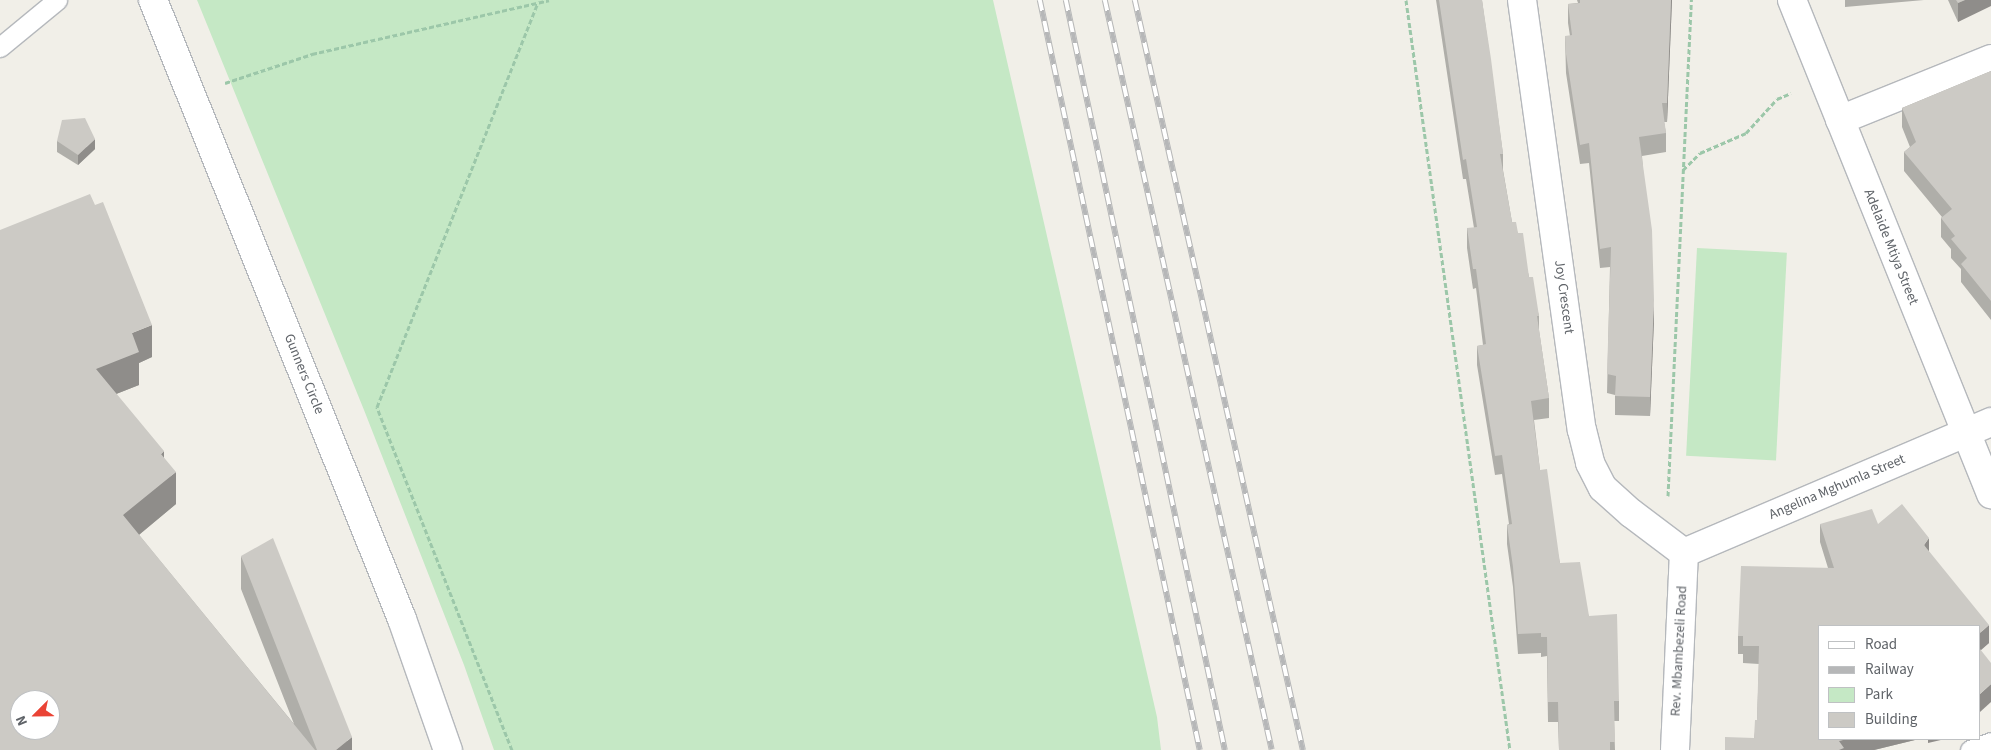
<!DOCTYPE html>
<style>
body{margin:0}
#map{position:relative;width:1991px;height:750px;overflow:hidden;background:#f1efe8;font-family:"Source Sans 3",sans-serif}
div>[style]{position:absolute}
.green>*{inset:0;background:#c5e8c5;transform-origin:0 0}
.path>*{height:3px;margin-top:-1.5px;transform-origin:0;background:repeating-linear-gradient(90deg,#9cc7a9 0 5px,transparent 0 7.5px)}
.roads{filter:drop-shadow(1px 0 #b5b8bc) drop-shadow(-1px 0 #b5b8bc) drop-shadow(0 1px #b5b8bc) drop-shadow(0 -1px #b5b8bc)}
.lane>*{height:19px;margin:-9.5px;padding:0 9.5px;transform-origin:9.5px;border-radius:9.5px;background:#fff}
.street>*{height:28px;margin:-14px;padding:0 14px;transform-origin:14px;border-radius:14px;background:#fff}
.rail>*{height:5.5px;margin-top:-2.75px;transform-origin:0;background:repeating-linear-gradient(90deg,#fff 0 11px,#b6b7b8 0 22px);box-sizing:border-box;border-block:1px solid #b6b7b8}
.wall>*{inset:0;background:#afaea9}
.shaded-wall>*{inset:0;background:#8f8d8a}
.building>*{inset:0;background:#cccac5}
span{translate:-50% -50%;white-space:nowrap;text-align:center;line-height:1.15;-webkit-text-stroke:4.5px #fff;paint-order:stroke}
.street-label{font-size:14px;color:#5f6368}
.legend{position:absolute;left:1818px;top:625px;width:162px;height:115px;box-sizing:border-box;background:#fff;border:1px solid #bfc1c3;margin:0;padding:6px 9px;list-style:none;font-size:15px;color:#5f6368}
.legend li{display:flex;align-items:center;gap:10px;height:25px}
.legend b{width:25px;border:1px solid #bfc1c3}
.north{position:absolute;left:10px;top:690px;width:50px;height:50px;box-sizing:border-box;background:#fff;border:1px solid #bfc1c3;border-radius:50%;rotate:247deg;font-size:14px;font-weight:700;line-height:20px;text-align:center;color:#5f6368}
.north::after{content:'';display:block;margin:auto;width:18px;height:22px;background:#ea4335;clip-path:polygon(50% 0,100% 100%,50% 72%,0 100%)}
</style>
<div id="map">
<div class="green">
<div style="clip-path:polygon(197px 0,993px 0,1157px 717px,1161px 750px,494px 750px,464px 665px,364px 410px)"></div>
<div style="left:1697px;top:248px;width:90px;height:208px;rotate:3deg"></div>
</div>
<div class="path">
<div style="left:1406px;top:0;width:757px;rotate:82.11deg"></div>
<div style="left:225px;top:83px;width:92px;rotate:-18.4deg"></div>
<div style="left:312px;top:54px;width:243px;rotate:-12.8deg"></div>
<div style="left:1683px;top:170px;width:24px;rotate:-45deg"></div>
<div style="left:1700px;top:153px;width:50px;rotate:-23.5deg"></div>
<div style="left:1746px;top:133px;width:46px;rotate:-47.6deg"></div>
<div style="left:1777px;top:99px;width:15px;rotate:-23deg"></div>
<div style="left:1668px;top:496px;width:497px;rotate:-87.3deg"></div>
<div style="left:512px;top:750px;width:369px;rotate:-111.5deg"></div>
<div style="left:377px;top:407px;width:434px;rotate:-68.3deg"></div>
</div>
<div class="roads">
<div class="lane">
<div style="left:0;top:47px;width:74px;rotate:-39.5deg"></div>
<div style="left:1970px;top:750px;width:22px;rotate:-21deg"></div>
</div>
<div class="street">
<div style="left:153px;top:0;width:667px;rotate:68.09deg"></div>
<div style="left:402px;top:619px;width:139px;rotate:70.7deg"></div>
<div style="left:1522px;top:0;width:434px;rotate:82.1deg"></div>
<div style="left:1582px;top:430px;width:34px;rotate:76deg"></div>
<div style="left:1590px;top:463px;width:28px;rotate:63deg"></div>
<div style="left:1603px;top:488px;width:38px;rotate:42deg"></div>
<div style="left:1631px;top:513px;width:66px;rotate:37deg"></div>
<div style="left:1792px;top:0;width:533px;rotate:68.06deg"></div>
<div style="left:1840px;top:120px;width:163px;rotate:-22deg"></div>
<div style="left:1684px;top:553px;width:334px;rotate:-23.1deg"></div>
<div style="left:1675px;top:750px;width:197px;rotate:-87.4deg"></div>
</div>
</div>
<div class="rail">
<div style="left:1040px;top:0;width:767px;rotate:77.96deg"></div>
<div style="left:1066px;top:0;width:767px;rotate:78.03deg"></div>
<div style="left:1105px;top:0;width:768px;rotate:77.45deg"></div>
<div style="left:1135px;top:0;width:769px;rotate:77.37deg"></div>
</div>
<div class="wall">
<div style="clip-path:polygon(1436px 0,1482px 0,1503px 154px,1503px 170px,1512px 222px,1518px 233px,1539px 316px,1539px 330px,1549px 398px,1549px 418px,1534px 420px,1540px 470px,1560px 563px,1589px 616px,1619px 701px,1619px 721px,1614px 721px,1615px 750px,1559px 750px,1558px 722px,1548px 722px,1547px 656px,1541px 657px,1541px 653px,1518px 654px,1513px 587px,1507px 544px,1507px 525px,1509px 524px,1502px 474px,1495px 475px,1477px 365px,1477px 346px,1483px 345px,1476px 288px,1473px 289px,1467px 248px,1467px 228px,1474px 228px,1466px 179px,1463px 179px)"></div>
<div style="clip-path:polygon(1577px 0,1672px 0,1667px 122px,1664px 122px,1666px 133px,1666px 152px,1642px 156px,1654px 319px,1650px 416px,1615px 415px,1615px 395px,1607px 393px,1610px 267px,1600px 268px,1589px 163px,1580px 164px,1566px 73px,1565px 36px,1570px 36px,1568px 23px,1568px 4px,1578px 3px)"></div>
<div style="clip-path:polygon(1845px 0,1924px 0,1845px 7px)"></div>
<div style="clip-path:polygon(1948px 0,1991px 0,1958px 22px)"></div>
<div style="clip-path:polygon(1991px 71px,1991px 320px,1961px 282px,1961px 269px,1951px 258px,1951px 249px,1941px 237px,1941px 218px,1942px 217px,1904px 171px,1904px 152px,1910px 147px,1902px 127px,1902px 108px)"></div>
<div style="clip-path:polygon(57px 141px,95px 149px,78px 165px,57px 152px)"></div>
<div style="clip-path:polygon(0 230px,152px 357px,139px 363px,139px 385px,116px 394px,164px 458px,176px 504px,139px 535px,294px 724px,241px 589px,241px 556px,352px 750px,0 750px)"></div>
<div style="clip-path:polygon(1820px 524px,1929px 552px,1989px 643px,1980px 650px,1820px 739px,1919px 739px,1874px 750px,1754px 738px,1757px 720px,1759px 664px,1743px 663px,1743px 654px,1738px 654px,1738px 636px,1828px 568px,1820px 542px)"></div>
</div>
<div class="shaded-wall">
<div style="clip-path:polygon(1671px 0,1672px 0,1667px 122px,1667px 103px)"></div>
<div style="clip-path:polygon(1965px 0,1991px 0,1991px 6px,1958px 22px,1958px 3px)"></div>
<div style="clip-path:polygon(95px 139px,95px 149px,78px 165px,78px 155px)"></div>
<div style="clip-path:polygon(1654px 300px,1654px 319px,1650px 416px,1650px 397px)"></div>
<div style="clip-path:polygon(152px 325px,152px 357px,139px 363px,139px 385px,96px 402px,96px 369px,132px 333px)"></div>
<div style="clip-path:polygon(164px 451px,164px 481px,176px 472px,176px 504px,123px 548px,123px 515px,161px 454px)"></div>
<div style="clip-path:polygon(1929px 538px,1929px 556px,1924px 545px)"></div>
<div style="clip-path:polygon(1989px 625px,1989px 643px,1980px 651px,1980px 633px)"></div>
<div style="clip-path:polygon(1991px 684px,1991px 702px,1980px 712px,1980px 694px)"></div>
<div style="clip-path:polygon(352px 737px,352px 750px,336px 750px)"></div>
<div style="clip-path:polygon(1847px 739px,1919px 739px,1874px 750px,1839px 750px,1839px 741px)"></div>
<div style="clip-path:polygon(1928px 739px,1945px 739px,1928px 743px)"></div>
</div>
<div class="building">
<div style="clip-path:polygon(1439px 0,1482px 0,1491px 59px,1503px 154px,1500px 154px,1512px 222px,1516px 222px,1518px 233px,1523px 233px,1529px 277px,1533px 277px,1539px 316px,1537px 316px,1549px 398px,1531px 401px,1540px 470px,1547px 469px,1560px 563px,1580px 562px,1589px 616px,1617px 614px,1619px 701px,1614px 701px,1615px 742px,1610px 742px,1610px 750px,1559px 750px,1558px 702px,1548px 702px,1547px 637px,1541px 637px,1541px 633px,1518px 634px,1513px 567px,1507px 525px,1512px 524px,1502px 455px,1495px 456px,1477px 346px,1486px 344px,1476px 269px,1473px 269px,1467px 228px,1477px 227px,1466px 159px,1463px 160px)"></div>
<div style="clip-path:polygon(1580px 0,1671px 0,1667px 103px,1662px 103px,1666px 133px,1639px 137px,1652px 230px,1654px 300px,1650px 397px,1615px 396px,1616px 376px,1607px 374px,1611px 247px,1600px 249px,1589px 143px,1580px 145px,1566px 54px,1565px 36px,1572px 35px,1568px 4px,1580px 3px)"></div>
<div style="clip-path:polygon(1956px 0,1965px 0,1958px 3px)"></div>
<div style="clip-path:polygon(1991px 71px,1991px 301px,1961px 264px,1967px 258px,1951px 239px,1955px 236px,1941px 218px,1952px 209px,1904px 152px,1916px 142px,1902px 108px)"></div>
<div style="clip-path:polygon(85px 118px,95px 139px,78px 155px,57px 141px,62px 120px)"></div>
<div style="clip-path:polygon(evenodd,90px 194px,95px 205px,103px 202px,152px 325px,132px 333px,139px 352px,96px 369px,164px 451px,161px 454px,176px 472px,123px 515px,315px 750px,0 750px,0 230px,90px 194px,20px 700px,50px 700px,50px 730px,20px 730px,20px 700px)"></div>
<div style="clip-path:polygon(1902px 504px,1929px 538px,1924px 545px,1989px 625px,1980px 633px,1980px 626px,1820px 626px,1820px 739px,1847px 739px,1839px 741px,1844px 748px,1839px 750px,1725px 750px,1725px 737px,1754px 738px,1755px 720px,1757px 720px,1759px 646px,1743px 646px,1743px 636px,1738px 636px,1741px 566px,1834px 568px,1820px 524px,1872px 509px,1878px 524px)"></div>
<div style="clip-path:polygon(273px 538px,352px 737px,336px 750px,317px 750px,241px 556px)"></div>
<div style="clip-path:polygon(1980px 649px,1991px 663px,1991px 684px,1980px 694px)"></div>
</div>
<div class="street-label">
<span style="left:1891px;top:247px;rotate:68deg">Adelaide Mtiya Street</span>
<span style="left:1564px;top:297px;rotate:82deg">Joy Crescent</span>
<span style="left:304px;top:374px;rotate:68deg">Gunners Circle</span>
<span style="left:1837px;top:487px;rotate:-23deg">Angelina Mghumla Street</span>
<span style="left:1679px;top:651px;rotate:-87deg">Rev. Mbambezeli Road</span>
</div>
<ul class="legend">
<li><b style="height:6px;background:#fff"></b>Road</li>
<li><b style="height:6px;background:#b6b7b8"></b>Railway</li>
<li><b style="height:14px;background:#c5e8c5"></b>Park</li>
<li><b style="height:14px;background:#cccac5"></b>Building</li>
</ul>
<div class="north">N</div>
</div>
